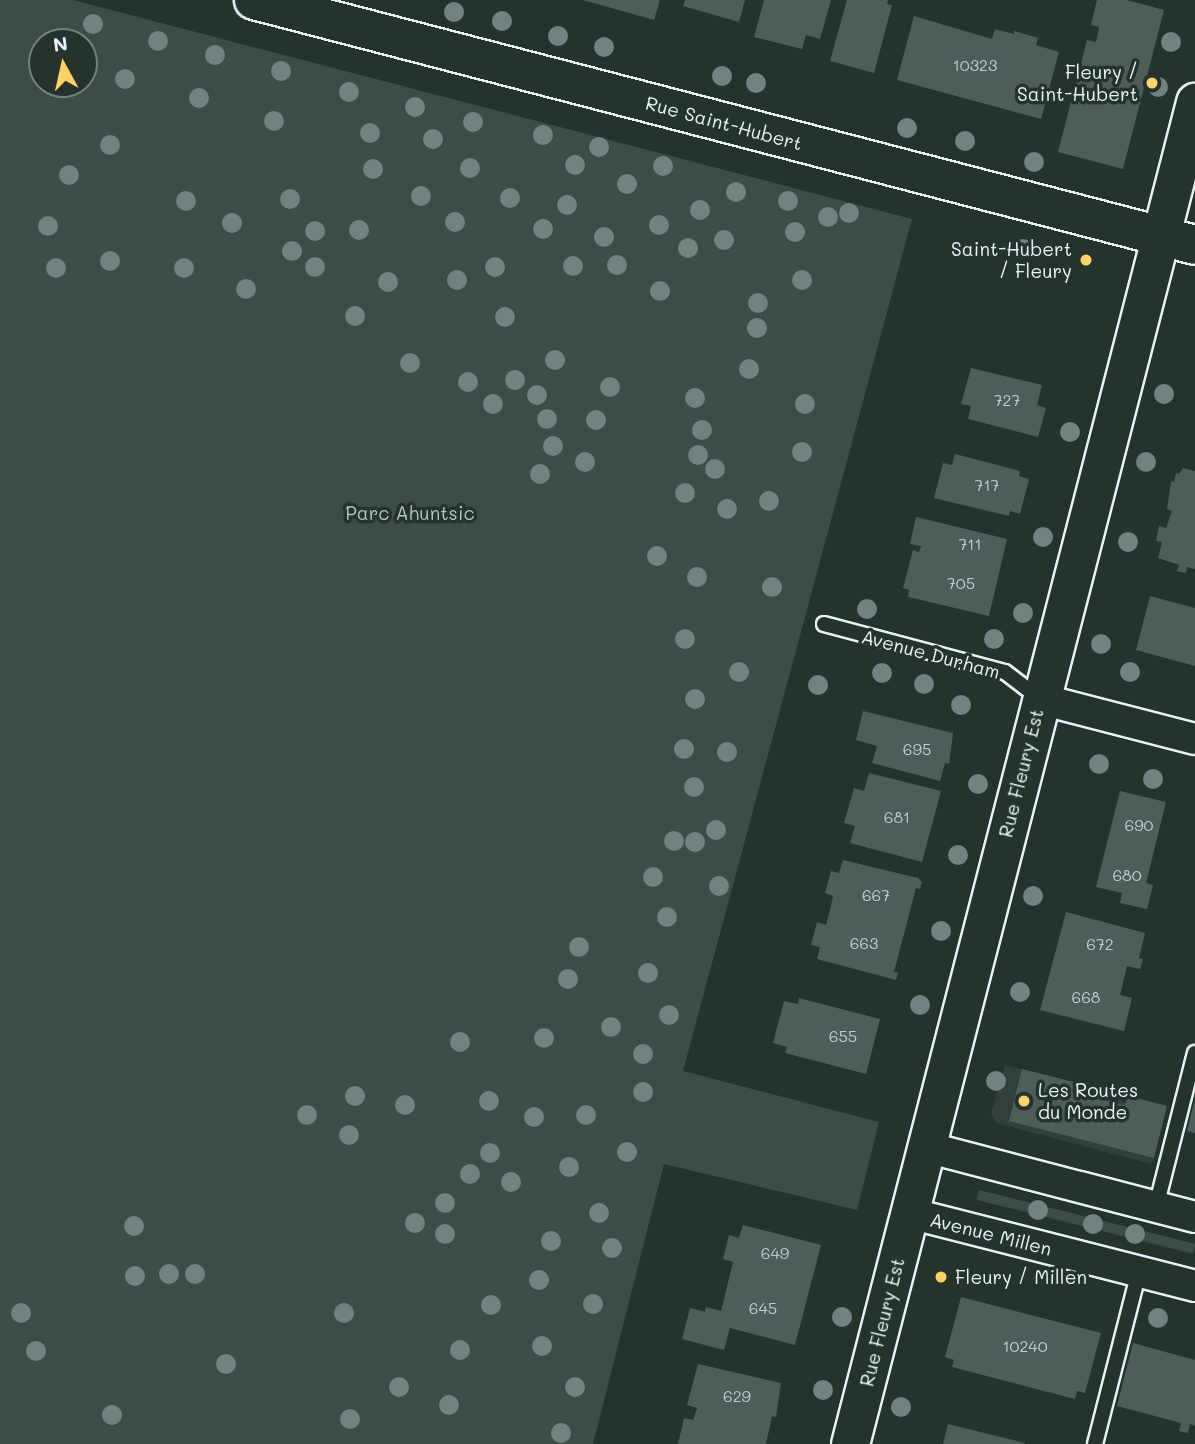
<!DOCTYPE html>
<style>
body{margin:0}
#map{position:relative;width:1195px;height:1444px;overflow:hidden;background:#26332d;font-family:Mali,sans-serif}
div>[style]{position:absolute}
.built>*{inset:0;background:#333f3a}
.green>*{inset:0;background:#3e4b47;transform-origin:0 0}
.building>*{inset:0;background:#505c59}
.roads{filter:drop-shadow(2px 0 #e8f1f8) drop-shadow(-2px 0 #e8f1f8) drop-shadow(0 2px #e8f1f8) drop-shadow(0 -2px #e8f1f8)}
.service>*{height:14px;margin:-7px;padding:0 7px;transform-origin:7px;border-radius:7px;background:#26332d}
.minor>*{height:30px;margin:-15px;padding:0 15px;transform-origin:15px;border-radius:15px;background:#26332d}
.tertiary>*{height:37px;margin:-18.5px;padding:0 18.5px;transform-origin:18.5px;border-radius:18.5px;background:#26332d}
.secondary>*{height:38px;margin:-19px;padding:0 19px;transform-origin:19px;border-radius:19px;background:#26332d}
.trees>*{width:20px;height:20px;margin:-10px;border-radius:50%;background:#758080}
.dots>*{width:19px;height:19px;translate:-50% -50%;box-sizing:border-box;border:4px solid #26332d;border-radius:50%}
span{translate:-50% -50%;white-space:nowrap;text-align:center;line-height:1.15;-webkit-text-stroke:7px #26332d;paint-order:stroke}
.number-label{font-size:16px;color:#c2ccd0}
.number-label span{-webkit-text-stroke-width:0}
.poi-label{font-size:19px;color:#e8f1f8}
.right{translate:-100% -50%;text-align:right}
.left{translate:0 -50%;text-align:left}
.street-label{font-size:19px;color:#e8f1f8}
.park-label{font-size:19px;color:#b5bfc3}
.north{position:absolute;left:28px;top:28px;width:70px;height:70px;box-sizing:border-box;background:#26332d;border:2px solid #747f7e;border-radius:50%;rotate:352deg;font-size:19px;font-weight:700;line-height:28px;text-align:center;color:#e8f1f8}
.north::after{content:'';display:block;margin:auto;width:24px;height:32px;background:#ffd166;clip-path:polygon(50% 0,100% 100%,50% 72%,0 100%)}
</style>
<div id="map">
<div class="built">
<div style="clip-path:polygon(1005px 1065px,1167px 1106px,1152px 1164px,996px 1123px,991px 1113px)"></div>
</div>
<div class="green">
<div style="clip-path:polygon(evenodd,0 0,73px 0,912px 219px,683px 1071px,879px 1122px,857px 1210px,664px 1164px,593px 1444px,0 1444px,0 0,42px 42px,84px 42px,84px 84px,42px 84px,42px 42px)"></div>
<div style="left:979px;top:1190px;width:223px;height:10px;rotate:14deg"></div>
</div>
<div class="building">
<div style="clip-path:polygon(583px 0,660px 0,654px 20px)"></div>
<div style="clip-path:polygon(685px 0,745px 0,739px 22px,683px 6px)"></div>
<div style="clip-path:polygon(764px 0,831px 0,820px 39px,806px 35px,802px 49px,754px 37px)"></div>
<div style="clip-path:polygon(847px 0,888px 0,887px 4px,892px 5px,874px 73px,830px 61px)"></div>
<div style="clip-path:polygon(1097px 0,1127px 0,1164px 10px,1123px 169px,1058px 152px,1087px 40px,1096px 42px,1099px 27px,1091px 25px)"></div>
<div style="clip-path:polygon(914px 16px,992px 39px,995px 29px,1014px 34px,1014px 31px,1038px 38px,1036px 45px,1059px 52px,1041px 119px,897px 80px)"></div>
<div style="clip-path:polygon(971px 368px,1042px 385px,1037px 405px,1046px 408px,1038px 437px,968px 419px,971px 406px,961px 404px)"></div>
<div style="clip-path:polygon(955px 454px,1020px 471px,1019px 476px,1029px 479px,1020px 514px,1010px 511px,1009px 516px,934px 498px,943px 463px,952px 465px)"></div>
<div style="clip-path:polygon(1183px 468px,1195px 471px,1195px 569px,1187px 567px,1186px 573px,1177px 571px,1179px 565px,1158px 558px,1162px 542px,1156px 541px,1159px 526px,1166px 528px,1172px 511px,1167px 509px,1171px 481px,1174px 482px,1176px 473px,1179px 474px)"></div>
<div style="clip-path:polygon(916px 517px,1007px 539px,989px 616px,908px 597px,909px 590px,903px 588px,913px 550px,919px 552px,921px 546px,910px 544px)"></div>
<div style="clip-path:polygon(1150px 596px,1195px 608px,1195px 666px,1136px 650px)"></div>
<div style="clip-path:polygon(863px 711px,953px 733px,949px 764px,945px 763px,940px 781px,872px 763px,877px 746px,856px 740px)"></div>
<div style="clip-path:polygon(869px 773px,941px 791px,922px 862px,850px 843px,855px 826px,844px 823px,854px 788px,864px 791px)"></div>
<div style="clip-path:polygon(1120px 791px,1166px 802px,1146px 883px,1153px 885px,1147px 909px,1120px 903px,1122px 893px,1096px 887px)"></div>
<div style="clip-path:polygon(843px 860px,918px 878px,922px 882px,920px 889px,916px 888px,894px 972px,898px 973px,896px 980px,817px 959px,820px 947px,811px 945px,817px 922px,826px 925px,830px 910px,833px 896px,825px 893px,831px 871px,839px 873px)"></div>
<div style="clip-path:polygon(1066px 912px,1145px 933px,1139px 958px,1143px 959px,1140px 969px,1127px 966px,1120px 995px,1132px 998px,1124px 1031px,1040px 1010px)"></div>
<div style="clip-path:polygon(799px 998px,880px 1019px,866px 1074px,785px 1053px,787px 1047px,773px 1043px,784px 1001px,798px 1004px)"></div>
<div style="clip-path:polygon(1022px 1069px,1074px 1082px,1072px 1092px,1125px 1105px,1128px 1096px,1167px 1106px,1154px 1158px,1009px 1121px)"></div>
<div style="clip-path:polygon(1194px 1102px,1195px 1103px,1195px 1133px,1187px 1131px)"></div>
<div style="clip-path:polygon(743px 1225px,821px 1245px,795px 1345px,730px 1328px,724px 1350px,682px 1339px,690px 1308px,705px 1312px,706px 1307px,721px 1311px,733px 1262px,723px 1259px,729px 1235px,739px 1238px)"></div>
<div style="clip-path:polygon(961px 1297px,1101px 1333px,1085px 1393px,1077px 1391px,1075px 1399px,952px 1367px,954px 1360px,945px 1357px)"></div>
<div style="clip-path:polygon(1133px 1343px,1195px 1360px,1195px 1426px,1190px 1424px,1188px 1433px,1179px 1431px,1181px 1423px,1117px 1406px)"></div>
<div style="clip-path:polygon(698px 1364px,781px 1383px,776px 1417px,772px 1416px,766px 1444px,678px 1444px,684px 1418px,693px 1420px,697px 1408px,687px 1405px)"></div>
<div style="clip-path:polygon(948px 1424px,1025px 1443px,1024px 1444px,943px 1444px)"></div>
</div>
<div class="roads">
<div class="service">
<div style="left:824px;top:624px;width:187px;rotate:14.9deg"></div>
<div style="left:1005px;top:672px;width:43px;rotate:37.4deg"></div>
<div style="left:1156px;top:1207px;width:159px;rotate:-75.8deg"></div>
<div style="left:1095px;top:1444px;width:179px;rotate:-75.7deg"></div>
</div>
<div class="minor">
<div style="left:1040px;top:699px;width:160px;rotate:14.5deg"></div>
<div style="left:926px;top:1147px;width:278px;rotate:14.6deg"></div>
<div style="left:909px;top:1213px;width:295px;rotate:14.3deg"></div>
</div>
<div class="tertiary">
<div style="left:850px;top:1444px;width:1386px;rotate:-75.58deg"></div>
</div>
<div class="secondary">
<div style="left:254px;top:0;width:972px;rotate:14.59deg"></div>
</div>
</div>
<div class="trees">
<div style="left:454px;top:12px"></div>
<div style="left:502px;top:21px"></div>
<div style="left:93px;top:24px"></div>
<div style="left:558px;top:36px"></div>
<div style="left:158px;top:41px"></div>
<div style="left:1171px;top:42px"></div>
<div style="left:604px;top:47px"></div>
<div style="left:215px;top:55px"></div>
<div style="left:281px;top:71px"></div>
<div style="left:722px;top:76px"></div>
<div style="left:125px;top:79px"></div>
<div style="left:756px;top:83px"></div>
<div style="left:1158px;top:87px"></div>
<div style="left:349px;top:92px"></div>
<div style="left:199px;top:98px"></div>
<div style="left:415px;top:107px"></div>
<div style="left:274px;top:121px"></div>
<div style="left:473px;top:122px"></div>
<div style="left:907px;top:128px"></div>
<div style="left:370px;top:133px"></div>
<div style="left:543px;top:135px"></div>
<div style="left:433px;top:139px"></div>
<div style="left:965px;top:141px"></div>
<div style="left:110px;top:145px"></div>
<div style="left:599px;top:147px"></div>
<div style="left:1034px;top:162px"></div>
<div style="left:575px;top:165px"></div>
<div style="left:663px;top:166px"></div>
<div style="left:470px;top:168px"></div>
<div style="left:373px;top:169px"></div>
<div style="left:69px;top:175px"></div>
<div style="left:627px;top:184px"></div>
<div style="left:736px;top:192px"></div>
<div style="left:421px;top:196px"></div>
<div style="left:510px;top:198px"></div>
<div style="left:290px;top:199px"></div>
<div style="left:186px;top:201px"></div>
<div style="left:788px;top:201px"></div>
<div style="left:567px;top:205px"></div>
<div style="left:700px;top:210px"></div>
<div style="left:849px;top:213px"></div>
<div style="left:828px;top:217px"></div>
<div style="left:455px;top:222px"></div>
<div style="left:232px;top:223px"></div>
<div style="left:659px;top:225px"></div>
<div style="left:48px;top:226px"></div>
<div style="left:543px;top:229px"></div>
<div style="left:359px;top:230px"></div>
<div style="left:315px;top:231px"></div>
<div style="left:795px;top:232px"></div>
<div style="left:604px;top:237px"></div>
<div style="left:724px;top:240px"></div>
<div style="left:688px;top:248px"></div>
<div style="left:1023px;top:249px"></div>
<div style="left:292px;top:251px"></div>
<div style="left:110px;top:261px"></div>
<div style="left:617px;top:265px"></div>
<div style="left:573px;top:266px"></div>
<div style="left:315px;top:267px"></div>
<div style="left:495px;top:267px"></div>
<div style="left:56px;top:268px"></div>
<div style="left:184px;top:268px"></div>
<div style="left:457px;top:280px"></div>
<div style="left:802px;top:280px"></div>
<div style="left:388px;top:282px"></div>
<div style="left:246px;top:289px"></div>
<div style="left:660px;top:291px"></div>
<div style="left:758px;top:303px"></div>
<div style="left:355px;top:316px"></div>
<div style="left:505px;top:317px"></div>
<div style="left:757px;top:328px"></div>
<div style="left:555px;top:360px"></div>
<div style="left:410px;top:363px"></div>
<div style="left:749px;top:369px"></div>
<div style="left:515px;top:380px"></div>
<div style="left:468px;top:382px"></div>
<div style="left:610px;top:387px"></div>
<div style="left:1164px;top:394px"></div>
<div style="left:537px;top:395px"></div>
<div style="left:695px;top:398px"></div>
<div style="left:493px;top:404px"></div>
<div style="left:805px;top:404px"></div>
<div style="left:547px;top:419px"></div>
<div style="left:596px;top:420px"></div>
<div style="left:702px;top:430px"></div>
<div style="left:1070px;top:432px"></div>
<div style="left:553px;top:446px"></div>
<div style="left:802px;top:452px"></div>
<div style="left:698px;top:455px"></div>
<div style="left:585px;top:462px"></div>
<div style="left:1146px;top:462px"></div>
<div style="left:715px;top:469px"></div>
<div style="left:540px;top:474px"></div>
<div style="left:685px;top:493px"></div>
<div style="left:769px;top:501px"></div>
<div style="left:727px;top:509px"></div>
<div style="left:1043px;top:537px"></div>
<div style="left:1128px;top:542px"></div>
<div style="left:657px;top:556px"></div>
<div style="left:697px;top:577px"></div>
<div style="left:772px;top:587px"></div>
<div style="left:867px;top:609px"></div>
<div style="left:1023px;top:613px"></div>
<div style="left:685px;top:639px"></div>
<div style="left:994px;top:639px"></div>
<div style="left:1101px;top:644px"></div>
<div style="left:739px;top:672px"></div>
<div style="left:1130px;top:672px"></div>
<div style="left:882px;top:673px"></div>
<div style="left:924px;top:684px"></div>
<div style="left:818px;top:685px"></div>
<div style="left:695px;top:699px"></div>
<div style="left:961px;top:705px"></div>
<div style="left:684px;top:749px"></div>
<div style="left:727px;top:752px"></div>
<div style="left:1099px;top:764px"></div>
<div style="left:1153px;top:779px"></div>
<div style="left:978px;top:784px"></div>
<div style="left:694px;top:787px"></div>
<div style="left:716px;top:830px"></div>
<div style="left:674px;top:841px"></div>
<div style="left:695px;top:842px"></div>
<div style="left:958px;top:855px"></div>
<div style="left:653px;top:877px"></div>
<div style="left:719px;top:886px"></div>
<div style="left:1033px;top:896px"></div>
<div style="left:667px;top:917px"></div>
<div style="left:941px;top:931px"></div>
<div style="left:579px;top:947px"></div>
<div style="left:648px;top:973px"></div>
<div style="left:568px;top:979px"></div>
<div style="left:1020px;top:992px"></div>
<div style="left:920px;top:1005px"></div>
<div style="left:669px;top:1015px"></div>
<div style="left:611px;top:1027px"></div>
<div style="left:544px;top:1038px"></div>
<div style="left:460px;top:1042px"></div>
<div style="left:643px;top:1054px"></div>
<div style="left:996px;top:1081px"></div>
<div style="left:643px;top:1092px"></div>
<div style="left:355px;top:1096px"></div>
<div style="left:489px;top:1101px"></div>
<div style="left:405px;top:1105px"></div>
<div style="left:307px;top:1115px"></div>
<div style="left:586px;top:1115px"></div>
<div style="left:534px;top:1117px"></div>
<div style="left:349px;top:1135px"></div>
<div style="left:627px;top:1152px"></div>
<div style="left:490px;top:1153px"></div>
<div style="left:569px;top:1167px"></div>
<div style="left:470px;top:1174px"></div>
<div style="left:511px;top:1182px"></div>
<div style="left:445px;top:1203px"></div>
<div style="left:1038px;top:1210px"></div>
<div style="left:599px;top:1213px"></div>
<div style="left:415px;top:1223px"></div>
<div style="left:1093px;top:1224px"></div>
<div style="left:134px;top:1226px"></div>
<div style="left:445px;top:1234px"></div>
<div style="left:1135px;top:1234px"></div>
<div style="left:551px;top:1241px"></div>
<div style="left:612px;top:1248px"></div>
<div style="left:169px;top:1274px"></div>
<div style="left:195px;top:1274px"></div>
<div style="left:135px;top:1276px"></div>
<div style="left:539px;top:1280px"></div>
<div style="left:593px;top:1304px"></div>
<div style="left:491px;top:1305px"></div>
<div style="left:21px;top:1313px"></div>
<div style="left:344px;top:1313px"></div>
<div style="left:842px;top:1317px"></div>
<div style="left:1158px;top:1318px"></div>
<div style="left:542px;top:1346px"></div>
<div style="left:460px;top:1350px"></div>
<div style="left:36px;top:1351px"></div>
<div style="left:226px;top:1364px"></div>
<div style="left:399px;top:1387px"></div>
<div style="left:575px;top:1387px"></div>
<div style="left:823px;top:1390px"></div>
<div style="left:449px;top:1405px"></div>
<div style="left:901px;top:1407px"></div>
<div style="left:112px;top:1415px"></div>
<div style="left:350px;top:1419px"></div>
<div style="left:561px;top:1433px"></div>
</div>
<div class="dots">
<div style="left:1152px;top:83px;background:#ffd166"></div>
<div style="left:1086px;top:260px;background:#ffd166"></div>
<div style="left:1024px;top:1101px;background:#ffd166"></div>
<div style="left:941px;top:1277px;background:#ffd166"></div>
</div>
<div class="number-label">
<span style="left:975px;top:65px">10323</span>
<span style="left:1007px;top:400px">727</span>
<span style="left:987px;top:485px">717</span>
<span style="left:970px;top:544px">711</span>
<span style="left:961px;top:583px">705</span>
<span style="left:917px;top:749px">695</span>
<span style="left:897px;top:817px">681</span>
<span style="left:1139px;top:825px">690</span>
<span style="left:1127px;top:875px">680</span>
<span style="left:876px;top:895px">667</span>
<span style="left:864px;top:943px">663</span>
<span style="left:1100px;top:944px">672</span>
<span style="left:1086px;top:997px">668</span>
<span style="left:843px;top:1036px">655</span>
<span style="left:775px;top:1253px">649</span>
<span style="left:763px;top:1308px">645</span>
<span style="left:1025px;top:1346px">10240</span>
<span style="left:737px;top:1396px">629</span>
</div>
<div class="poi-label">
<span class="right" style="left:1138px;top:83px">Fleury /<br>Saint-Hubert</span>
<span class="right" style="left:1072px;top:260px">Saint-Hubert<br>/ Fleury</span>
<span class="left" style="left:1038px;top:1101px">Les Routes<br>du Monde</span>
<span class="left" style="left:955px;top:1277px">Fleury / Millen</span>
</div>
<div class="street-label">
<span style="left:724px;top:123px;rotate:15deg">Rue Saint-Hubert</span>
<span style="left:931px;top:654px;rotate:15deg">Avenue Durham</span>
<span style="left:1021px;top:773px;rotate:-76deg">Rue Fleury Est</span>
<span style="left:991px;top:1234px;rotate:14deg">Avenue Millen</span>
<span style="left:882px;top:1322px;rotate:-76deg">Rue Fleury Est</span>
</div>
<div class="park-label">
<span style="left:410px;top:513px">Parc Ahuntsic</span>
</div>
<div class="north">N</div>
</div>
